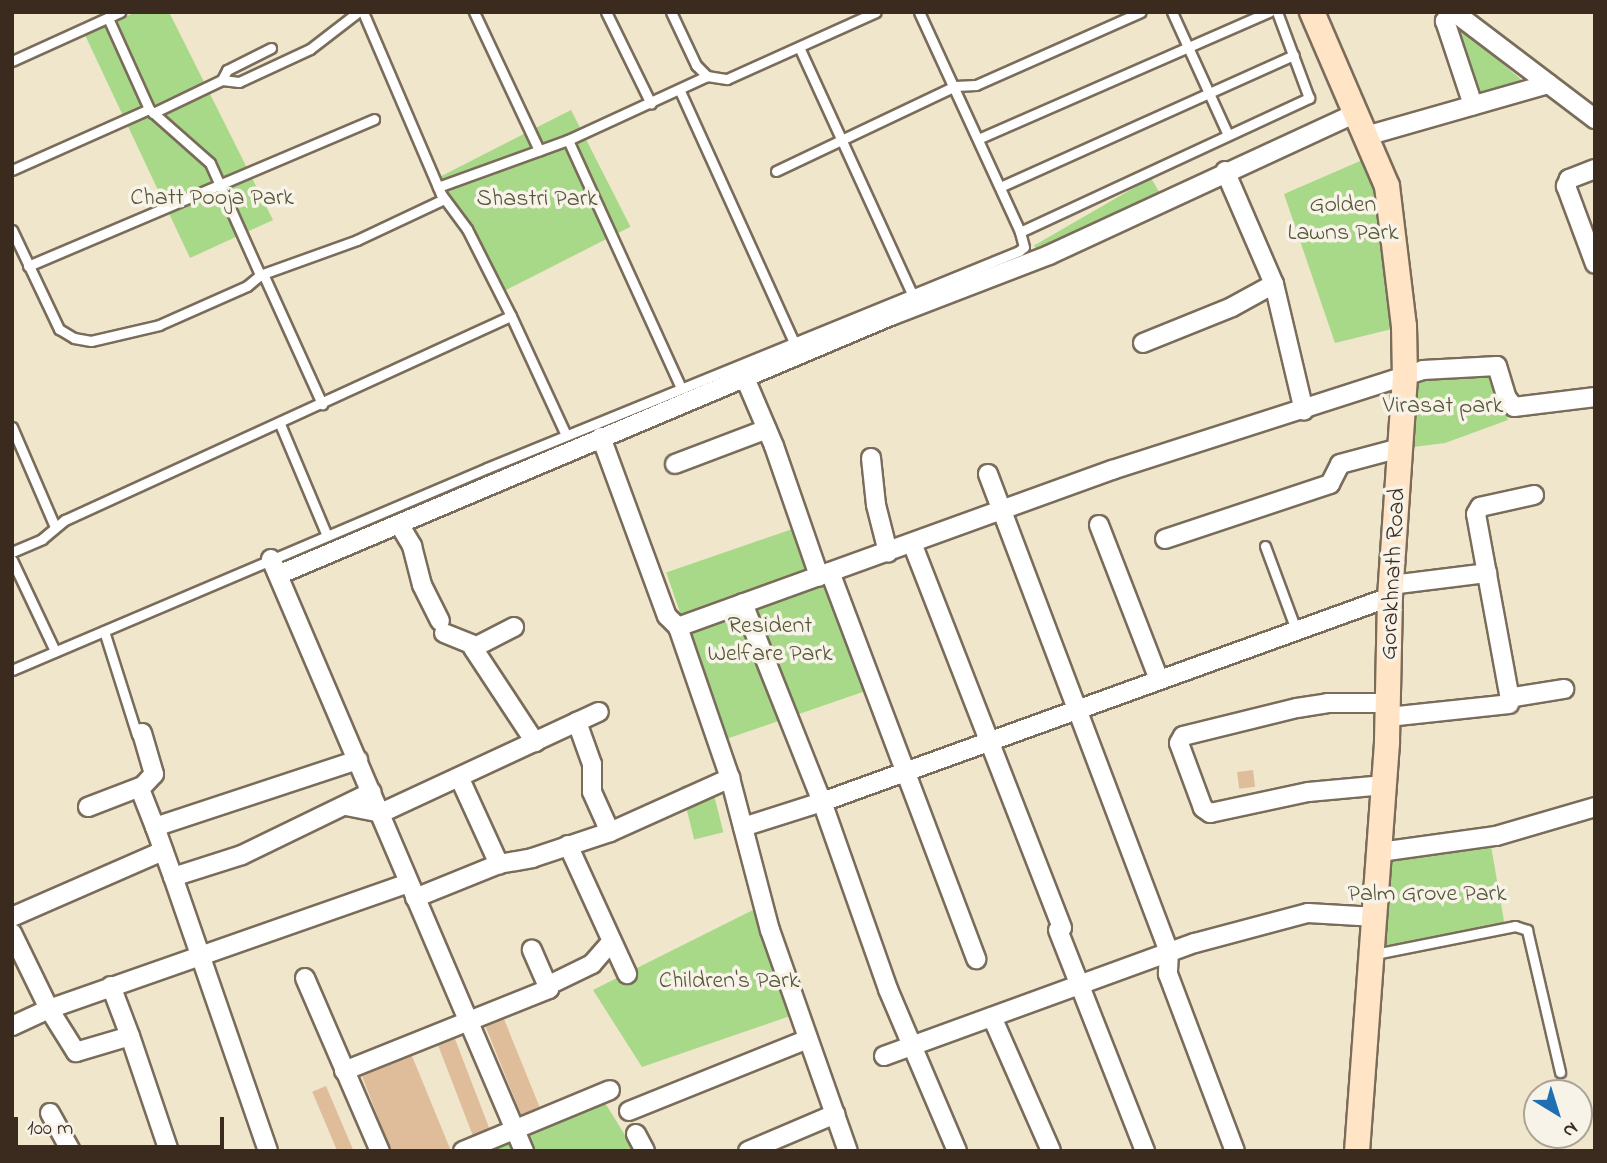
<!DOCTYPE html>
<style>
body{margin:0}
#map{position:relative;width:1607px;height:1163px;overflow:hidden;background:#efe6cb;font-family:"Indie Flower",sans-serif}
div>[style]{position:absolute}
.green>*{inset:0;background:#a7d988;transform-origin:0 0}
.building>*{inset:0;background:#dfbd9b;transform-origin:0 0}
.roads{filter:drop-shadow(2px 0 #7a6c5b) drop-shadow(-2px 0 #7a6c5b) drop-shadow(0 2px #7a6c5b) drop-shadow(0 -2px #7a6c5b)}
.lane>*{height:9px;margin:-4.5px;padding:0 4.5px;transform-origin:4.5px;border-radius:4.5px;background:#fff}
.street>*{height:18px;margin:-9px;padding:0 9px;transform-origin:9px;border-radius:9px;background:#fff}
.secondary>*{height:24px;margin:-12px;padding:0 12px;transform-origin:12px;border-radius:12px;background:#ffe4c6}
span{translate:-50% -50%;white-space:nowrap;text-align:center;line-height:1.15;-webkit-text-stroke:7px #f7f3e8;paint-order:stroke}
.park-label{font-size:24px;color:#565638}
.street-label{font-size:24px;color:#3b2a1e}
.frame{position:absolute;inset:0;border:14px solid #3b2a1e;pointer-events:none}
.north{position:absolute;left:1523px;top:1079px;width:70px;height:70px;box-sizing:border-box;background:#f7f3e8;border:2px solid #aca397;border-radius:50%;rotate:142deg;font-size:19px;font-weight:700;line-height:28px;text-align:center;color:#3b2a1e}
.north::after{content:'';display:block;margin:auto;width:24px;height:32px;background:#1f6fb2;clip-path:polygon(50% 0,100% 100%,50% 72%,0 100%)}
.scale{position:absolute;left:14px;top:1117px;width:210px;height:32px;box-sizing:border-box;border:4px solid #3b2a1e;border-top:0;padding-left:9px;font-size:21px;line-height:24px;white-space:nowrap;color:#3b2a1e;-webkit-text-stroke:5px #f7f3e8;paint-order:stroke}
</style>
<div id="map">
<div class="green">
<div style="clip-path:polygon(136px 12px,169px 12px,273px 220px,190px 258px,85px 35px)"></div>
<div style="clip-path:polygon(1454px 22px,1532px 89px,1465px 107px)"></div>
<div style="left:571px;top:110px;width:131px;height:153px;rotate:63deg"></div>
<div style="clip-path:polygon(1374px 155px,1404px 326px,1335px 343px,1284px 194px)"></div>
<div style="left:1151px;top:178px;width:24px;height:135px;rotate:60deg"></div>
<div style="clip-path:polygon(1495px 372px,1508px 420px,1445px 443px,1405px 448px,1409px 381px,1425px 375px)"></div>
<div style="left:810px;top:523px;width:177px;height:152px;rotate:71deg"></div>
<div style="left:710px;top:779px;width:55px;height:30px;rotate:76deg"></div>
<div style="clip-path:polygon(1490px 840px,1505px 927px,1375px 952px,1382px 854px)"></div>
<div style="clip-path:polygon(763px 905px,799px 1013px,642px 1067px,593px 990px)"></div>
<div style="clip-path:polygon(600px 1095px,635px 1151px,486px 1151px)"></div>
</div>
<div class="building">
<div style="left:1253px;top:770px;width:17px;height:16px;rotate:83deg"></div>
<div style="left:504px;top:1019px;width:95px;height:20px;rotate:68deg"></div>
<div style="left:455px;top:1039px;width:96px;height:18px;rotate:69deg"></div>
<div style="clip-path:polygon(412px 1056px,451px 1151px,391px 1151px,362px 1076px)"></div>
<div style="left:326px;top:1086px;width:71px;height:15px;rotate:67deg"></div>
</div>
<div class="roads">
<div class="lane">
<div style="left:474px;top:12px;width:153px;rotate:64.8deg"></div>
<div style="left:606px;top:12px;width:102px;rotate:63.9deg"></div>
<div style="left:671px;top:12px;width:59px;rotate:64.7deg"></div>
<div style="left:696px;top:65px;width:16px;rotate:45deg"></div>
<div style="left:707px;top:76px;width:20px;rotate:9deg"></div>
<div style="left:727px;top:79px;width:163px;rotate:-24.2deg"></div>
<div style="left:919px;top:12px;width:242px;rotate:65.3deg"></div>
<div style="left:1020px;top:232px;width:319px;rotate:-24.9deg"></div>
<div style="left:1309px;top:98px;width:92px;rotate:-110.4deg"></div>
<div style="left:1172px;top:12px;width:135px;rotate:65.5deg"></div>
<div style="left:108px;top:18px;width:100px;rotate:65.7deg"></div>
<div style="left:149px;top:109px;width:81px;rotate:41.5deg"></div>
<div style="left:210px;top:163px;width:123px;rotate:65.9deg"></div>
<div style="left:260px;top:275px;width:103px;rotate:-19.8deg"></div>
<div style="left:357px;top:240px;width:96px;rotate:-25.2deg"></div>
<div style="left:799px;top:47px;width:272px;rotate:65.4deg"></div>
<div style="left:271px;top:48px;width:49px;rotate:153.4deg"></div>
<div style="left:227px;top:70px;width:11px;rotate:117deg"></div>
<div style="left:222px;top:80px;width:17px;rotate:7deg"></div>
<div style="left:239px;top:82px;width:78px;rotate:-24.9deg"></div>
<div style="left:310px;top:49px;width:61px;rotate:-37.6deg"></div>
<div style="left:12px;top:61px;width:119px;rotate:-24.4deg"></div>
<div style="left:680px;top:91px;width:276px;rotate:65.6deg"></div>
<div style="left:153px;top:113px;width:76px;rotate:-25.6deg"></div>
<div style="left:978px;top:139px;width:318px;rotate:-23.6deg"></div>
<div style="left:568px;top:140px;width:273px;rotate:65.5deg"></div>
<div style="left:12px;top:170px;width:150px;rotate:-24deg"></div>
<div style="left:776px;top:171px;width:198px;rotate:-25.4deg"></div>
<div style="left:955px;top:86px;width:21px;rotate:-3deg"></div>
<div style="left:976px;top:85px;width:180px;rotate:-23.9deg"></div>
<div style="left:438px;top:187px;width:138px;rotate:-19.9deg"></div>
<div style="left:568px;top:140px;width:153px;rotate:-24.7deg"></div>
<div style="left:1000px;top:187px;width:322px;rotate:-24.2deg"></div>
<div style="left:12px;top:230px;width:110px;rotate:64.6deg"></div>
<div style="left:59px;top:329px;width:17px;rotate:31deg"></div>
<div style="left:74px;top:338px;width:17px;rotate:10deg"></div>
<div style="left:91px;top:341px;width:70px;rotate:-13.2deg"></div>
<div style="left:159px;top:325px;width:96px;rotate:-23.9deg"></div>
<div style="left:247px;top:286px;width:17px;rotate:-40deg"></div>
<div style="left:28px;top:266px;width:376px;rotate:-23deg"></div>
<div style="left:264px;top:276px;width:141px;rotate:65.6deg"></div>
<div style="left:511px;top:316px;width:131px;rotate:65.2deg"></div>
<div style="left:280px;top:424px;width:121px;rotate:67.2deg"></div>
<div style="left:12px;top:427px;width:109px;rotate:66.7deg"></div>
<div style="left:1265px;top:546px;width:90px;rotate:69.7deg"></div>
<div style="left:12px;top:552px;width:33px;rotate:-23deg"></div>
<div style="left:42px;top:539px;width:30px;rotate:-40deg"></div>
<div style="left:65px;top:520px;width:490px;rotate:-24.6deg"></div>
<div style="left:511px;top:316px;width:97px;rotate:-116.8deg"></div>
<div style="left:467px;top:229px;width:44px;rotate:-126.6deg"></div>
<div style="left:441px;top:194px;width:198px;rotate:-113.2deg"></div>
<div style="left:12px;top:560px;width:101px;rotate:64.7deg"></div>
<div style="left:104px;top:631px;width:109px;rotate:72.4deg"></div>
<div style="left:12px;top:670px;width:516px;rotate:-23.04deg"></div>
<div style="left:487px;top:468px;width:575px;rotate:-22.19deg"></div>
<div style="left:1019px;top:251px;width:6px;rotate:-39deg"></div>
<div style="left:1024px;top:247px;width:16px;rotate:-105deg"></div>
<div style="left:1375px;top:954px;width:143px;rotate:-11.3deg"></div>
<div style="left:1515px;top:926px;width:13px;rotate:18deg"></div>
<div style="left:1527px;top:930px;width:146px;rotate:76.9deg"></div>
</div>
<div class="street">
<div style="left:1454px;top:12px;width:177px;rotate:37.2deg"></div>
<div style="left:1454px;top:12px;width:13px;rotate:135deg"></div>
<div style="left:1445px;top:21px;width:89px;rotate:71.6deg"></div>
<div style="left:1366px;top:136px;width:190px;rotate:-15.9deg"></div>
<div style="left:1595px;top:169px;width:28px;rotate:159deg"></div>
<div style="left:1569px;top:179px;width:8px;rotate:113deg"></div>
<div style="left:1566px;top:186px;width:83px;rotate:69.6deg"></div>
<div style="left:1274px;top:284px;width:130px;rotate:76.7deg"></div>
<div style="left:1143px;top:343px;width:96px;rotate:-22deg"></div>
<div style="left:1232px;top:307px;width:48px;rotate:-28.7deg"></div>
<div style="left:1274px;top:284px;width:123px;rotate:-113.4deg"></div>
<div style="left:745px;top:378px;width:74px;rotate:66.9deg"></div>
<div style="left:774px;top:446px;width:138px;rotate:70.9deg"></div>
<div style="left:601px;top:437px;width:191px;rotate:69.8deg"></div>
<div style="left:667px;top:616px;width:16px;rotate:45deg"></div>
<div style="left:678px;top:627px;width:160px;rotate:71deg"></div>
<div style="left:730px;top:778px;width:157px;rotate:75.3deg"></div>
<div style="left:770px;top:930px;width:234px;rotate:70.6deg"></div>
<div style="left:871px;top:458px;width:47px;rotate:83.9deg"></div>
<div style="left:876px;top:505px;width:49px;rotate:75.7deg"></div>
<div style="left:675px;top:464px;width:98px;rotate:-20.8deg"></div>
<div style="left:988px;top:474px;width:511px;rotate:69.26deg"></div>
<div style="left:1169px;top:952px;width:22px;rotate:93deg"></div>
<div style="left:1168px;top:974px;width:189px;rotate:69.3deg"></div>
<div style="left:1534px;top:495px;width:55px;rotate:167.5deg"></div>
<div style="left:1480px;top:507px;width:8px;rotate:120deg"></div>
<div style="left:1476px;top:514px;width:182px;rotate:79.6deg"></div>
<div style="left:1509px;top:693px;width:6px;rotate:39deg"></div>
<div style="left:1514px;top:697px;width:51px;rotate:-9.1deg"></div>
<div style="left:399px;top:524px;width:26px;rotate:59deg"></div>
<div style="left:412px;top:546px;width:40px;rotate:75.6deg"></div>
<div style="left:422px;top:585px;width:40px;rotate:63.4deg"></div>
<div style="left:1099px;top:525px;width:166px;rotate:68.8deg"></div>
<div style="left:1165px;top:539px;width:174px;rotate:-18.4deg"></div>
<div style="left:1330px;top:484px;width:22px;rotate:-63deg"></div>
<div style="left:1340px;top:464px;width:62px;rotate:-14.9deg"></div>
<div style="left:912px;top:543px;width:413px;rotate:68.7deg"></div>
<div style="left:271px;top:559px;width:644px;rotate:66.86deg"></div>
<div style="left:830px;top:572px;width:414px;rotate:69.3deg"></div>
<div style="left:278px;top:575px;width:668px;rotate:-22.92deg"></div>
<div style="left:893px;top:315px;width:167px;rotate:-21deg"></div>
<div style="left:1049px;top:255px;width:338px;rotate:-24.8deg"></div>
<div style="left:1391px;top:585px;width:97px;rotate:-7.1deg"></div>
<div style="left:514px;top:627px;width:46px;rotate:152.9deg"></div>
<div style="left:473px;top:648px;width:113px;rotate:56.6deg"></div>
<div style="left:678px;top:627px;width:462px;rotate:-19.9deg"></div>
<div style="left:1112px;top:470px;width:327px;rotate:-17.8deg"></div>
<div style="left:1423px;top:370px;width:74px;rotate:-3.1deg"></div>
<div style="left:1497px;top:366px;width:34px;rotate:73deg"></div>
<div style="left:1507px;top:398px;width:11px;rotate:52deg"></div>
<div style="left:1514px;top:407px;width:82px;rotate:-7deg"></div>
<div style="left:444px;top:633px;width:31px;rotate:22deg"></div>
<div style="left:1388px;top:717px;width:122px;rotate:-6.1deg"></div>
<div style="left:142px;top:733px;width:43px;rotate:73.7deg"></div>
<div style="left:154px;top:774px;width:21px;rotate:133deg"></div>
<div style="left:140px;top:789px;width:41px;rotate:68.5deg"></div>
<div style="left:460px;top:779px;width:94px;rotate:65.4deg"></div>
<div style="left:499px;top:864px;width:34px;rotate:-10deg"></div>
<div style="left:532px;top:858px;width:82px;rotate:-18.4deg"></div>
<div style="left:610px;top:832px;width:44px;rotate:-114.2deg"></div>
<div style="left:592px;top:792px;width:28px;rotate:-90deg"></div>
<div style="left:592px;top:764px;width:45px;rotate:-109.7deg"></div>
<div style="left:1384px;top:785px;width:76px;rotate:174.7deg"></div>
<div style="left:1308px;top:792px;width:100px;rotate:167.9deg"></div>
<div style="left:1210px;top:813px;width:9px;rotate:-144deg"></div>
<div style="left:1203px;top:808px;width:69px;rotate:-110.3deg"></div>
<div style="left:1179px;top:743px;width:8px;rotate:-60deg"></div>
<div style="left:1183px;top:736px;width:117px;rotate:-13.8deg"></div>
<div style="left:1297px;top:708px;width:30px;rotate:-9deg"></div>
<div style="left:1327px;top:703px;width:61px"></div>
<div style="left:346px;top:806px;width:36px;rotate:11deg"></div>
<div style="left:381px;top:813px;width:240px;rotate:-24.9deg"></div>
<div style="left:88px;top:807px;width:56px;rotate:-21deg"></div>
<div style="left:743px;top:827px;width:83px;rotate:-17.6deg"></div>
<div style="left:822px;top:802px;width:214px;rotate:-111.7deg"></div>
<div style="left:610px;top:832px;width:132px;rotate:-24.2deg"></div>
<div style="left:568px;top:845px;width:142px;rotate:65.4deg"></div>
<div style="left:1380px;top:852px;width:117px;rotate:-7.9deg"></div>
<div style="left:1496px;top:836px;width:103px;rotate:-16.3deg"></div>
<div style="left:173px;top:877px;width:53px;rotate:-109.8deg"></div>
<div style="left:155px;top:827px;width:214px;rotate:-18.3deg"></div>
<div style="left:415px;top:898px;width:91px;rotate:-22deg"></div>
<div style="left:12px;top:917px;width:165px;rotate:-23.6deg"></div>
<div style="left:1058px;top:930px;width:238px;rotate:68.5deg"></div>
<div style="left:12px;top:933px;width:85px;rotate:64deg"></div>
<div style="left:49px;top:1009px;width:381px;rotate:-19.3deg"></div>
<div style="left:305px;top:978px;width:189px;rotate:66.6deg"></div>
<div style="left:551px;top:984px;width:46px;rotate:-26deg"></div>
<div style="left:592px;top:964px;width:30px;rotate:-49deg"></div>
<div style="left:111px;top:986px;width:53px;rotate:69.2deg"></div>
<div style="left:992px;top:1017px;width:146px;rotate:66.2deg"></div>
<div style="left:12px;top:1026px;width:41px;rotate:-24.7deg"></div>
<div style="left:49px;top:1009px;width:51px;rotate:57.9deg"></div>
<div style="left:76px;top:1052px;width:56px;rotate:-16.5deg"></div>
<div style="left:130px;top:1036px;width:121px;rotate:71.3deg"></div>
<div style="left:884px;top:1056px;width:331px;rotate:-20deg"></div>
<div style="left:1195px;top:943px;width:117px;rotate:-14.9deg"></div>
<div style="left:1308px;top:913px;width:68px;rotate:3.4deg"></div>
<div style="left:344px;top:1071px;width:221px;rotate:-21.8deg"></div>
<div style="left:549px;top:989px;width:43px;rotate:-113.6deg"></div>
<div style="left:629px;top:1111px;width:193px;rotate:-21.9deg"></div>
<div style="left:50px;top:1113px;width:43px;rotate:61.1deg"></div>
<div style="left:636px;top:1134px;width:19px;rotate:62deg"></div>
<div style="left:268px;top:1151px;width:290px;rotate:-109.1deg"></div>
<div style="left:173px;top:877px;width:72px;rotate:-17.7deg"></div>
<div style="left:242px;top:855px;width:144px;rotate:-25.9deg"></div>
<div style="left:463px;top:1151px;width:159px;rotate:-22.5deg"></div>
<div style="left:748px;top:1151px;width:95px;rotate:-23deg"></div>
<div style="left:957px;top:1151px;width:176px;rotate:-113.1deg"></div>
<div style="left:888px;top:989px;width:198px;rotate:-109.4deg"></div>
<div style="left:822px;top:802px;width:604px;rotate:-19.85deg"></div>
</div>
<div class="secondary">
<div style="left:1312px;top:12px;width:189px;rotate:66.7deg"></div>
<div style="left:1387px;top:186px;width:141px;rotate:83.1deg"></div>
<div style="left:1404px;top:326px;width:51px;rotate:88.9deg"></div>
<div style="left:1405px;top:377px;width:221px;rotate:93.9deg"></div>
<div style="left:1390px;top:597px;width:146px;rotate:91.2deg"></div>
<div style="left:1387px;top:743px;width:409px;rotate:94.2deg"></div>
</div>
</div>
<div class="park-label">
<span style="left:212px;top:199px">Chatt Pooja Park</span>
<span style="left:537px;top:200px">Shastri Park</span>
<span style="left:1343px;top:220px">Golden<br>Lawns Park</span>
<span style="left:1443px;top:407px">Virasat park</span>
<span style="left:770px;top:641px">Resident<br>Welfare Park</span>
<span style="left:1427px;top:895px">Palm Grove Park</span>
<span style="left:729px;top:982px">Children's Park</span>
</div>
<div class="street-label">
<span style="left:1394px;top:574px;rotate:-87deg">Gorakhnath Road</span>
</div>
<div class="frame"></div>
<div class="north">N</div>
<div class="scale">100 m</div>
</div>
